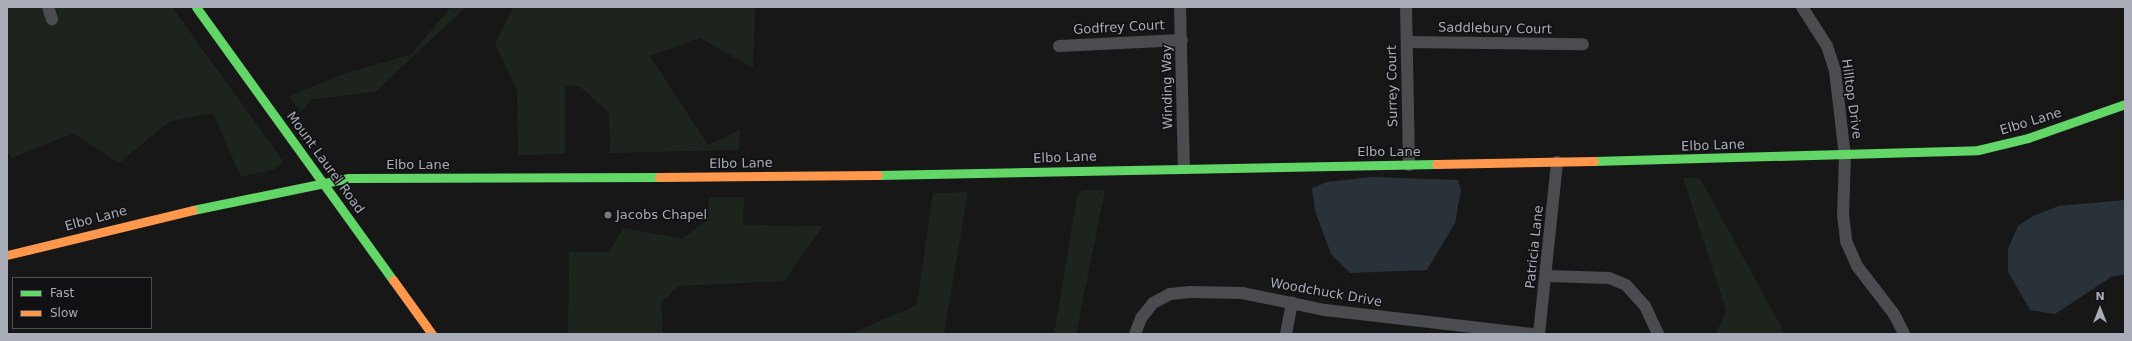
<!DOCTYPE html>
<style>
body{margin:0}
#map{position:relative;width:2132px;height:341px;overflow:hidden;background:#171717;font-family:"DejaVu Sans",sans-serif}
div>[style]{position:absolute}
.green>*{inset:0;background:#1d241e}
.water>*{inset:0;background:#2a3239}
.street>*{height:12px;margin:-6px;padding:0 6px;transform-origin:6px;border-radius:6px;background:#4b4c50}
.fast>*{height:9px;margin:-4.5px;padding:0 4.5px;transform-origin:4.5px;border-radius:4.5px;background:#63d668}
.slow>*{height:9px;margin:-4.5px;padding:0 4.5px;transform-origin:4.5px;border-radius:4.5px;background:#ff974d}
.dots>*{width:11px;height:11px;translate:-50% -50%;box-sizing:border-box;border:2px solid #111113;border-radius:50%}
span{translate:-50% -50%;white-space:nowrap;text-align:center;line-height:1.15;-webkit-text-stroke:3px #111113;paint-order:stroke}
.street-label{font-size:13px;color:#a8adb8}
.poi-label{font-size:13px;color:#a8adb8}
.left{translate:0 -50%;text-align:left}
.frame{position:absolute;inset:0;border:8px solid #a8adb8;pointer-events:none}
.legend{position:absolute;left:12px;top:277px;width:140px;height:52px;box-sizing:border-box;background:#111113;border:1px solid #4d4f55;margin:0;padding:5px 7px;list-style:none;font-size:12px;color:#a8adb8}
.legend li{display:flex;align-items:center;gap:8px;height:20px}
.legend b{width:20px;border:1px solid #4d4f55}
.north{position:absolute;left:2080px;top:289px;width:40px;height:40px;-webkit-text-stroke:3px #111113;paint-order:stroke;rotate:0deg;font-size:11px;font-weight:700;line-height:16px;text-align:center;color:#a8adb8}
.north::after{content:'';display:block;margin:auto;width:14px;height:18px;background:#a8adb8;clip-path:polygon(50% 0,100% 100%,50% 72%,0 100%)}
</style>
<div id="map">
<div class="green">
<div style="clip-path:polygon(7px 7px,172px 7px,283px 161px,273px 170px,241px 177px,213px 113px,169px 122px,119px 163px,73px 133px,12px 158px,7px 151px)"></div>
<div style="clip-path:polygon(451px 7px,466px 7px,376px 91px,311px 100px,301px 112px,289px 96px,346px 73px,410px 55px)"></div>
<div style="clip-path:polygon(513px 7px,755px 7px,753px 68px,700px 38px,650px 56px,708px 145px,740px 130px,739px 150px,610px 153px,609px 112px,579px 86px,565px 85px,565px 154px,518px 155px,517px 90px,495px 44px)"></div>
<div style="clip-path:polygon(1683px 178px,1700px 178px,1785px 334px,1716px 334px,1726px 310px)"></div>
<div style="clip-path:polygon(1082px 190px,1105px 190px,1076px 334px,1054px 334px,1077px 197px)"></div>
<div style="clip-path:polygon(968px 192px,944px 334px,850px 334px,917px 305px,933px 193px)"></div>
<div style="clip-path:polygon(709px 197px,744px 197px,743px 225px,823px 226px,784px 281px,679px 286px,661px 302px,663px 334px,568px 334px,569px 252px,608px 252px,624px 228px,682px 239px,707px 220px)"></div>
</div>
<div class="water">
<div style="clip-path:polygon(1371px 177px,1458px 180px,1461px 190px,1455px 223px,1427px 270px,1350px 273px,1331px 254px,1315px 211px,1312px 188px,1327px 182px)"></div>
<div style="clip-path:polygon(2125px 200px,2125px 274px,2111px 277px,2055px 314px,2030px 310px,2008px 272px,2008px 249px,2018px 226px,2033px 216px,2059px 206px)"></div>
</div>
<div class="street">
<div style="left:48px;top:7px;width:13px;rotate:72deg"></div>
<div style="left:1180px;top:7px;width:161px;rotate:88.6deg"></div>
<div style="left:1406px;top:7px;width:158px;rotate:88.9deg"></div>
<div style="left:1802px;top:7px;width:46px;rotate:57.3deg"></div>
<div style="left:1827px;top:46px;width:26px;rotate:72deg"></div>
<div style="left:1835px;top:71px;width:86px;rotate:83.3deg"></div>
<div style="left:1845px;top:156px;width:59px;rotate:91.9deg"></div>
<div style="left:1843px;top:215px;width:26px;rotate:83deg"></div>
<div style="left:1846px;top:241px;width:27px;rotate:66deg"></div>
<div style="left:1857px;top:266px;width:61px;rotate:52.4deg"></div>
<div style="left:1894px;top:314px;width:22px;rotate:63deg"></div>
<div style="left:1407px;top:42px;width:176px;rotate:0.7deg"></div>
<div style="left:1059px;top:46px;width:123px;rotate:-2.8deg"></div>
<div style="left:1548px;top:276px;width:61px;rotate:1.9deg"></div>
<div style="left:1609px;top:278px;width:18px;rotate:22deg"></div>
<div style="left:1626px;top:285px;width:28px;rotate:48deg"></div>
<div style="left:1645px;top:306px;width:31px;rotate:65deg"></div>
<div style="left:1135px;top:334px;width:17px;rotate:-69deg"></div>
<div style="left:1141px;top:318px;width:19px;rotate:-51deg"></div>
<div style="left:1153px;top:303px;width:19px;rotate:-28deg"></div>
<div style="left:1170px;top:294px;width:20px;rotate:-6deg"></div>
<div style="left:1190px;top:292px;width:52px;rotate:1.1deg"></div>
<div style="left:1242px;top:293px;width:85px;rotate:11.6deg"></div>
<div style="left:1325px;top:310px;width:208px;rotate:6.6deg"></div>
<div style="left:1286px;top:334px;width:32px;rotate:-79deg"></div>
<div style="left:1539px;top:334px;width:173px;rotate:-84deg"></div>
</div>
<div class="fast">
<div style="left:196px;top:7px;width:337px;rotate:54.2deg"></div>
<div style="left:1594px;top:161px;width:384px;rotate:-1.6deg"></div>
<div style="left:1978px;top:150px;width:51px;rotate:-13.5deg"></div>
<div style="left:2028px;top:138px;width:103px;rotate:-19.3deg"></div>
<div style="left:878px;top:175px;width:558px;rotate:-1.13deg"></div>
<div style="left:193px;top:210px;width:159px;rotate:-11.6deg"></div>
<div style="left:349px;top:178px;width:310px;rotate:-0.2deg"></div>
</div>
<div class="slow">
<div style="left:1436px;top:164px;width:158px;rotate:-1.1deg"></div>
<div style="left:659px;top:177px;width:219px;rotate:-0.5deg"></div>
<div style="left:7px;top:255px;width:191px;rotate:-13.6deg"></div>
<div style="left:393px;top:280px;width:67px;rotate:54.2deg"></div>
</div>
<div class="dots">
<div style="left:608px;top:215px;background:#757880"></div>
</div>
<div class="street-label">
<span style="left:1119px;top:28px;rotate:-3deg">Godfrey Court</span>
<span style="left:1495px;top:29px;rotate:1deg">Saddlebury Court</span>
<span style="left:1393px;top:86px;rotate:-91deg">Surrey Court</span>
<span style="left:1168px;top:87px;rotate:-91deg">Winding Way</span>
<span style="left:1851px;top:99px;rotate:82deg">Hilltop Drive</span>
<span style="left:2031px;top:122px;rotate:-17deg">Elbo Lane</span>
<span style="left:1713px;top:146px;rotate:-2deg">Elbo Lane</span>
<span style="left:1389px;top:152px">Elbo Lane</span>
<span style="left:1065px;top:158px;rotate:-2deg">Elbo Lane</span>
<span style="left:325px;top:163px;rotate:54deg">Mount Laurel Road</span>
<span style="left:741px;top:164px;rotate:-1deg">Elbo Lane</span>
<span style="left:418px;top:165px">Elbo Lane</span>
<span style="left:96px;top:219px;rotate:-15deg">Elbo Lane</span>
<span style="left:1535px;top:247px;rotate:-84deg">Patricia Lane</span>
<span style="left:1326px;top:293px;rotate:10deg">Woodchuck Drive</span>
</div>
<div class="poi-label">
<span class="left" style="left:616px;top:215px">Jacobs Chapel</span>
</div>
<div class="frame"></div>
<ul class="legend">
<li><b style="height:5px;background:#63d668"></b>Fast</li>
<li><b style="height:5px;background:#ff974d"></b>Slow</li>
</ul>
<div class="north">N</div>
</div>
